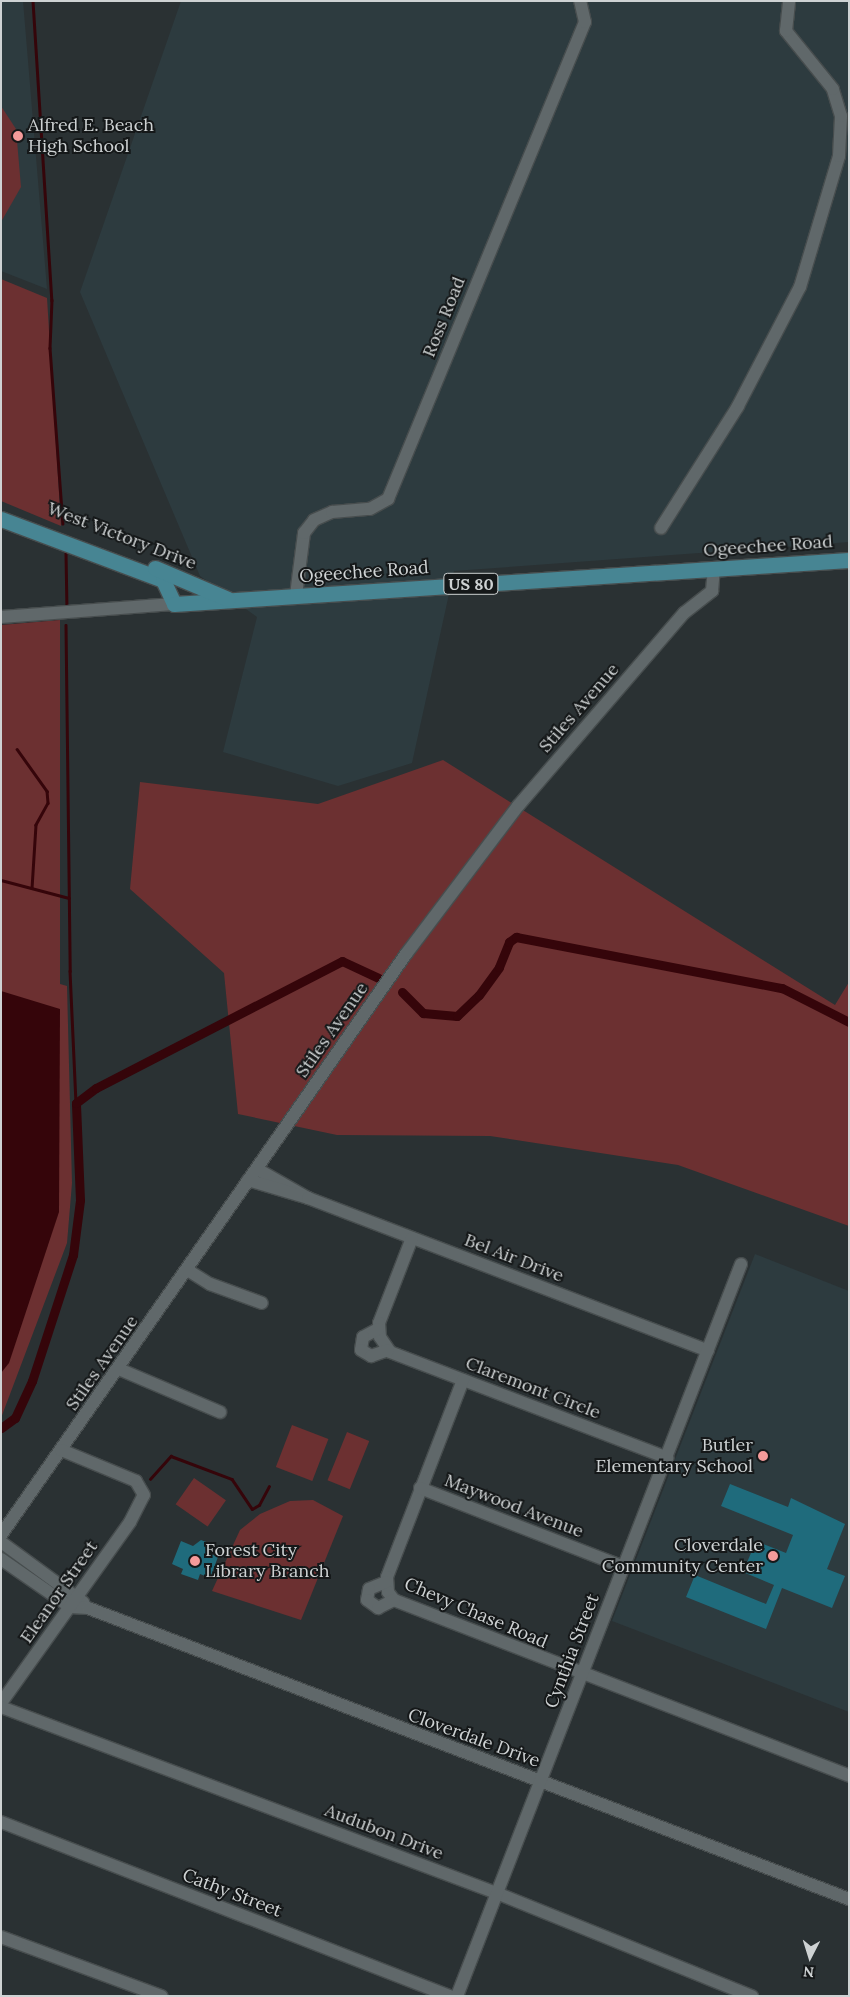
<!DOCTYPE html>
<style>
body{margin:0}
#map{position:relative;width:850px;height:1997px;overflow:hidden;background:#2a3133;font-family:Lora,serif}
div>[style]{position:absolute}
.built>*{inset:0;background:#2d3b3f}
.green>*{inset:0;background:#6c3031;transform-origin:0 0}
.water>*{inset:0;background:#35050a}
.stream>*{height:2.5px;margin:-1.25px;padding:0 1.25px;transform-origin:1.25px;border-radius:1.25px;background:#35050a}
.canal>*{height:9px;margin:-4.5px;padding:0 4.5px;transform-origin:4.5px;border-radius:4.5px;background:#35050a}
.building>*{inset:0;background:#1f6b7c}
.roads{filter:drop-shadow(1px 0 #474d4e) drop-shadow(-1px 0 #474d4e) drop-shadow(0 1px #474d4e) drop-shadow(0 -1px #474d4e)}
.minor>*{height:12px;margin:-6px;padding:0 6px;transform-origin:6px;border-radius:6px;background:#60686a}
.major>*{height:15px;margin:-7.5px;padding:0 7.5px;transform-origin:7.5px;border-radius:7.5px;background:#478593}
.dots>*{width:14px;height:14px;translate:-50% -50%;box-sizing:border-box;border:2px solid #151819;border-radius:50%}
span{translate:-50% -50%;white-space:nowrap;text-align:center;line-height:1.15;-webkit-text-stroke:4px #151819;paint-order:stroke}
.shield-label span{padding:1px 4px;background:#151819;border:1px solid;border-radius:4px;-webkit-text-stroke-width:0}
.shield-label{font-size:16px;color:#ced2d3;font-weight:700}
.poi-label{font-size:18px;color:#ced2d3}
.left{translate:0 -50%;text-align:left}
.right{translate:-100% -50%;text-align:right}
.street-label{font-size:18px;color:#ced2d3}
.frame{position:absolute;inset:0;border:2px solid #ced2d3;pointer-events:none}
.north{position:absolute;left:785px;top:1932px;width:50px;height:50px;-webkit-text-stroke:4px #151819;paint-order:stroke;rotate:185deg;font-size:14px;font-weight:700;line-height:20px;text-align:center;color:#ced2d3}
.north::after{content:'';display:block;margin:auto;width:18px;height:22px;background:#ced2d3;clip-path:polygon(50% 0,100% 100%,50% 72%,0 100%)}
</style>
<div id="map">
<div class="built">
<div style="clip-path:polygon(1px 1px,23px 1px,47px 289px,1px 271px)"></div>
<div style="clip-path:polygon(181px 1px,849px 1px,849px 542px,454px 571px,412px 763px,338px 786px,223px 752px,257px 617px,200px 576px,80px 292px)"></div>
<div style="clip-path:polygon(755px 1254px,849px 1291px,849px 1712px,612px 1621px)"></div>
</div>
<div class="green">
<div style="clip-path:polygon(1px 106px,16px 129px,21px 187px,1px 222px)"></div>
<div style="clip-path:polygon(1px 279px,47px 298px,61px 526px,1px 501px)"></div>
<div style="clip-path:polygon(60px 620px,60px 984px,67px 986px,72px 1183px,67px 1243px,1px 1418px,1px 625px)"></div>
<div style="clip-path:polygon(443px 760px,835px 1005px,849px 982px,849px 1226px,678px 1165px,490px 1136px,337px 1135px,238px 1114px,224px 973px,130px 889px,140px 782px,318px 804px)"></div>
<div style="left:292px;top:1425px;width:39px;height:45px;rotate:21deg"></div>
<div style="left:347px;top:1432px;width:24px;height:52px;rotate:22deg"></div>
<div style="left:194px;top:1478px;width:39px;height:32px;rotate:35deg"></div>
<div style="clip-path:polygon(313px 1500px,343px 1516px,301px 1620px,212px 1591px,240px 1530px,260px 1514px,290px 1501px)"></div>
</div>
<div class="water">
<div style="clip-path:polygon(1px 991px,60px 1009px,59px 1212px,9px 1363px,1px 1373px)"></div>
</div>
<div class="stream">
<div style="left:33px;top:1px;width:300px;rotate:86.4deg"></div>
<div style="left:52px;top:300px;width:48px;rotate:92.4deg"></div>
<div style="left:50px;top:348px;width:176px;rotate:85.8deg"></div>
<div style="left:66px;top:553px;width:55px;rotate:89deg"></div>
<div style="left:66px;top:625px;width:346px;rotate:89.3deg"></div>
<div style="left:70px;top:971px;width:132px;rotate:87.4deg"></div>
<div style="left:17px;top:749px;width:52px;rotate:54.5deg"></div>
<div style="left:47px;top:791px;width:12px;rotate:85deg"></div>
<div style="left:48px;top:803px;width:25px;rotate:119deg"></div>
<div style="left:36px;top:825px;width:63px;rotate:93.6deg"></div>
<div style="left:1px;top:880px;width:70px;rotate:14.8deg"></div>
<div style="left:150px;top:1479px;width:31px;rotate:-48deg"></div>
<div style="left:171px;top:1456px;width:65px;rotate:20.7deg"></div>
<div style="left:232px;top:1479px;width:36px;rotate:56deg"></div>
<div style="left:252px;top:1509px;width:8px;rotate:-30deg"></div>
<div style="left:259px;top:1505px;width:21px;rotate:-62deg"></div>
</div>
<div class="canal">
<div style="left:402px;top:992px;width:30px;rotate:45deg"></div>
<div style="left:423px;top:1013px;width:34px;rotate:5deg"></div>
<div style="left:457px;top:1016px;width:30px;rotate:-44deg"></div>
<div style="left:479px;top:995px;width:34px;rotate:-54deg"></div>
<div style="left:499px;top:967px;width:27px;rotate:-68deg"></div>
<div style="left:509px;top:942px;width:9px;rotate:-36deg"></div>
<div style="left:516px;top:937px;width:271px;rotate:10.9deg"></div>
<div style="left:782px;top:988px;width:75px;rotate:26.9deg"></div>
<div style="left:1px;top:1428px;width:17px;rotate:-36deg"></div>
<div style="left:15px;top:1418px;width:41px;rotate:-65.3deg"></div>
<div style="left:32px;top:1381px;width:133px;rotate:-72deg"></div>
<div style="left:73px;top:1255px;width:55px;rotate:-82.7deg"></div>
<div style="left:80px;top:1200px;width:97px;rotate:-92.4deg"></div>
<div style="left:76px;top:1103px;width:25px;rotate:-37deg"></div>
<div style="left:96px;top:1088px;width:277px;rotate:-27.3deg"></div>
<div style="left:342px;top:961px;width:40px;rotate:25deg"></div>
</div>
<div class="building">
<div style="clip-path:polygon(730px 1484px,788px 1507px,791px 1498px,845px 1524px,827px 1569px,845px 1576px,832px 1608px,782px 1588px,766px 1629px,686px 1597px,695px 1575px,766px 1604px,774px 1585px,743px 1572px,756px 1541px,786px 1553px,793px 1535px,721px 1506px)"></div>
<div style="clip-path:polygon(201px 1540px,214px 1545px,211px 1554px,218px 1557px,210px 1578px,200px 1574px,198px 1580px,181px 1574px,183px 1569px,172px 1564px,181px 1541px,193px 1546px)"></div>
</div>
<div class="roads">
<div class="minor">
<div style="left:661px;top:528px;width:144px;rotate:-57.7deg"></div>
<div style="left:738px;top:406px;width:134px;rotate:-62.5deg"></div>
<div style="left:800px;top:287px;width:137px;rotate:-73.4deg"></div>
<div style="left:839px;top:156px;width:40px;rotate:-87.1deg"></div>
<div style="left:841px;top:116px;width:28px;rotate:-107deg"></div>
<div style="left:833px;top:89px;width:75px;rotate:-129deg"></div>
<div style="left:786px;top:31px;width:30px;rotate:-84deg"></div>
<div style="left:296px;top:595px;width:63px;rotate:-82.6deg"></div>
<div style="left:304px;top:533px;width:16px;rotate:-52deg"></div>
<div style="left:314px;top:520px;width:20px;rotate:-24deg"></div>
<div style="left:332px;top:512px;width:38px;rotate:-5deg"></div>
<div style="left:370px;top:509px;width:21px;rotate:-29deg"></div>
<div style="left:388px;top:499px;width:516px;rotate:-67.56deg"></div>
<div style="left:585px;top:22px;width:22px;rotate:-103deg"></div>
<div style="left:1px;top:617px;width:173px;rotate:-4.3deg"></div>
<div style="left:257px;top:1169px;width:59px;rotate:29.6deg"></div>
<div style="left:248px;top:1180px;width:63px;rotate:16.7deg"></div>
<div style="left:308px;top:1198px;width:428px;rotate:20.9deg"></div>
<div style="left:412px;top:1238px;width:91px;rotate:111.2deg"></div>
<div style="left:379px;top:1323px;width:14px;rotate:86deg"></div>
<div style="left:380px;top:1337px;width:18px;rotate:56deg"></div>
<div style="left:390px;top:1352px;width:297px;rotate:20.9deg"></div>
<div style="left:189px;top:1271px;width:25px;rotate:32deg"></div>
<div style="left:210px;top:1284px;width:55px;rotate:20.1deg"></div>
<div style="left:378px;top:1329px;width:17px;rotate:152deg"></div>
<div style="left:363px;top:1337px;width:13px;rotate:99deg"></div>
<div style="left:361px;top:1350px;width:12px;rotate:31deg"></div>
<div style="left:371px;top:1356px;width:18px;rotate:-19deg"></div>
<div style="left:119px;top:1369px;width:110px;rotate:23.1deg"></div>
<div style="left:463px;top:1380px;width:211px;rotate:111.1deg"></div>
<div style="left:387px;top:1577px;width:15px;rotate:86deg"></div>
<div style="left:388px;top:1592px;width:10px;rotate:53deg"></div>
<div style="left:394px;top:1600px;width:488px;rotate:21.1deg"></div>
<div style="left:420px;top:1488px;width:219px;rotate:21.2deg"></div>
<div style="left:1px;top:1535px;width:708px;rotate:-55.12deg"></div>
<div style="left:406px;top:954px;width:186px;rotate:-52.9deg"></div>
<div style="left:518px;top:806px;width:255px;rotate:-49.3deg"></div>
<div style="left:684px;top:613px;width:36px;rotate:-38deg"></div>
<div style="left:712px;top:591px;width:22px;rotate:-85deg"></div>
<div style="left:1px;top:1542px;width:102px;rotate:36.2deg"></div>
<div style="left:1px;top:1559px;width:84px;rotate:34.8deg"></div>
<div style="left:70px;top:1607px;width:18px;rotate:3deg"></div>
<div style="left:88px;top:1608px;width:815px;rotate:20.93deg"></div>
<div style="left:386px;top:1582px;width:18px;rotate:158deg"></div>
<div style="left:369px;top:1589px;width:11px;rotate:100deg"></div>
<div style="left:367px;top:1600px;width:14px;rotate:36deg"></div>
<div style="left:378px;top:1608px;width:18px;rotate:-27deg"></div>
<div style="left:1px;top:1703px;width:222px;rotate:-54.5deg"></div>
<div style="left:130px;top:1522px;width:30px;rotate:-63deg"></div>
<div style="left:144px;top:1495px;width:16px;rotate:-120deg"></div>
<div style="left:136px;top:1481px;width:81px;rotate:-157.5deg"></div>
<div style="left:1px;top:1707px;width:532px;rotate:20.58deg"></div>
<div style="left:499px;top:1894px;width:273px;rotate:22deg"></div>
<div style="left:1px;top:1822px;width:482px;rotate:21.2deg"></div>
<div style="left:1px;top:1937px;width:171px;rotate:20.2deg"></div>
<div style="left:457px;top:1996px;width:785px;rotate:-68.79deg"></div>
</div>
<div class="major">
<div style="left:1px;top:519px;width:173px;rotate:20.6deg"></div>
<div style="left:163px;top:580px;width:26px;rotate:65deg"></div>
<div style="left:174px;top:604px;width:676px;rotate:-3.73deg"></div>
<div style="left:155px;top:568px;width:79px;rotate:23deg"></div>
</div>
</div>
<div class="dots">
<div style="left:18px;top:136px;background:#f59b9a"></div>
<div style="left:763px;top:1456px;background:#f59b9a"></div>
<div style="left:773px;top:1556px;background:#f59b9a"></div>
<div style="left:195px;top:1561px;background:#f59b9a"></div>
</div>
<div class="shield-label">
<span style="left:471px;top:584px">US 80</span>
</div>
<div class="poi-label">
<span class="left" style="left:28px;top:136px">Alfred E. Beach<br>High School</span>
<span class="right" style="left:753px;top:1456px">Butler<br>Elementary School</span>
<span class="right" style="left:763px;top:1556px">Cloverdale<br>Community Center</span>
<span class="left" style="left:205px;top:1561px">Forest City<br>Library Branch</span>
</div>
<div class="street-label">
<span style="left:444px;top:317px;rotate:-68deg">Ross Road</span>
<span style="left:122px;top:536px;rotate:21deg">West Victory Drive</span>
<span style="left:768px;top:546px;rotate:-4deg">Ogeechee Road</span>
<span style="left:364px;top:572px;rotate:-4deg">Ogeechee Road</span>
<span style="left:579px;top:708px;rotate:-49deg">Stiles Avenue</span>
<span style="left:332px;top:1030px;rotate:-55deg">Stiles Avenue</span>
<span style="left:514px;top:1258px;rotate:21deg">Bel Air Drive</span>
<span style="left:102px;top:1363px;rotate:-55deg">Stiles Avenue</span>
<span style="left:533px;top:1388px;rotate:21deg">Claremont Circle</span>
<span style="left:514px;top:1506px;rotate:21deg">Maywood Avenue</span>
<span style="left:59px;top:1592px;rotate:-55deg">Eleanor Street</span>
<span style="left:476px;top:1613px;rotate:23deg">Chevy Chase Road</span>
<span style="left:572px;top:1651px;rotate:-69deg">Cynthia Street</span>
<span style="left:474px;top:1738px;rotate:20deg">Cloverdale Drive</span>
<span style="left:384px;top:1832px;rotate:21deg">Audubon Drive</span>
<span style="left:232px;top:1893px;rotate:21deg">Cathy Street</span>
</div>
<div class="frame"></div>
<div class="north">N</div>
</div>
